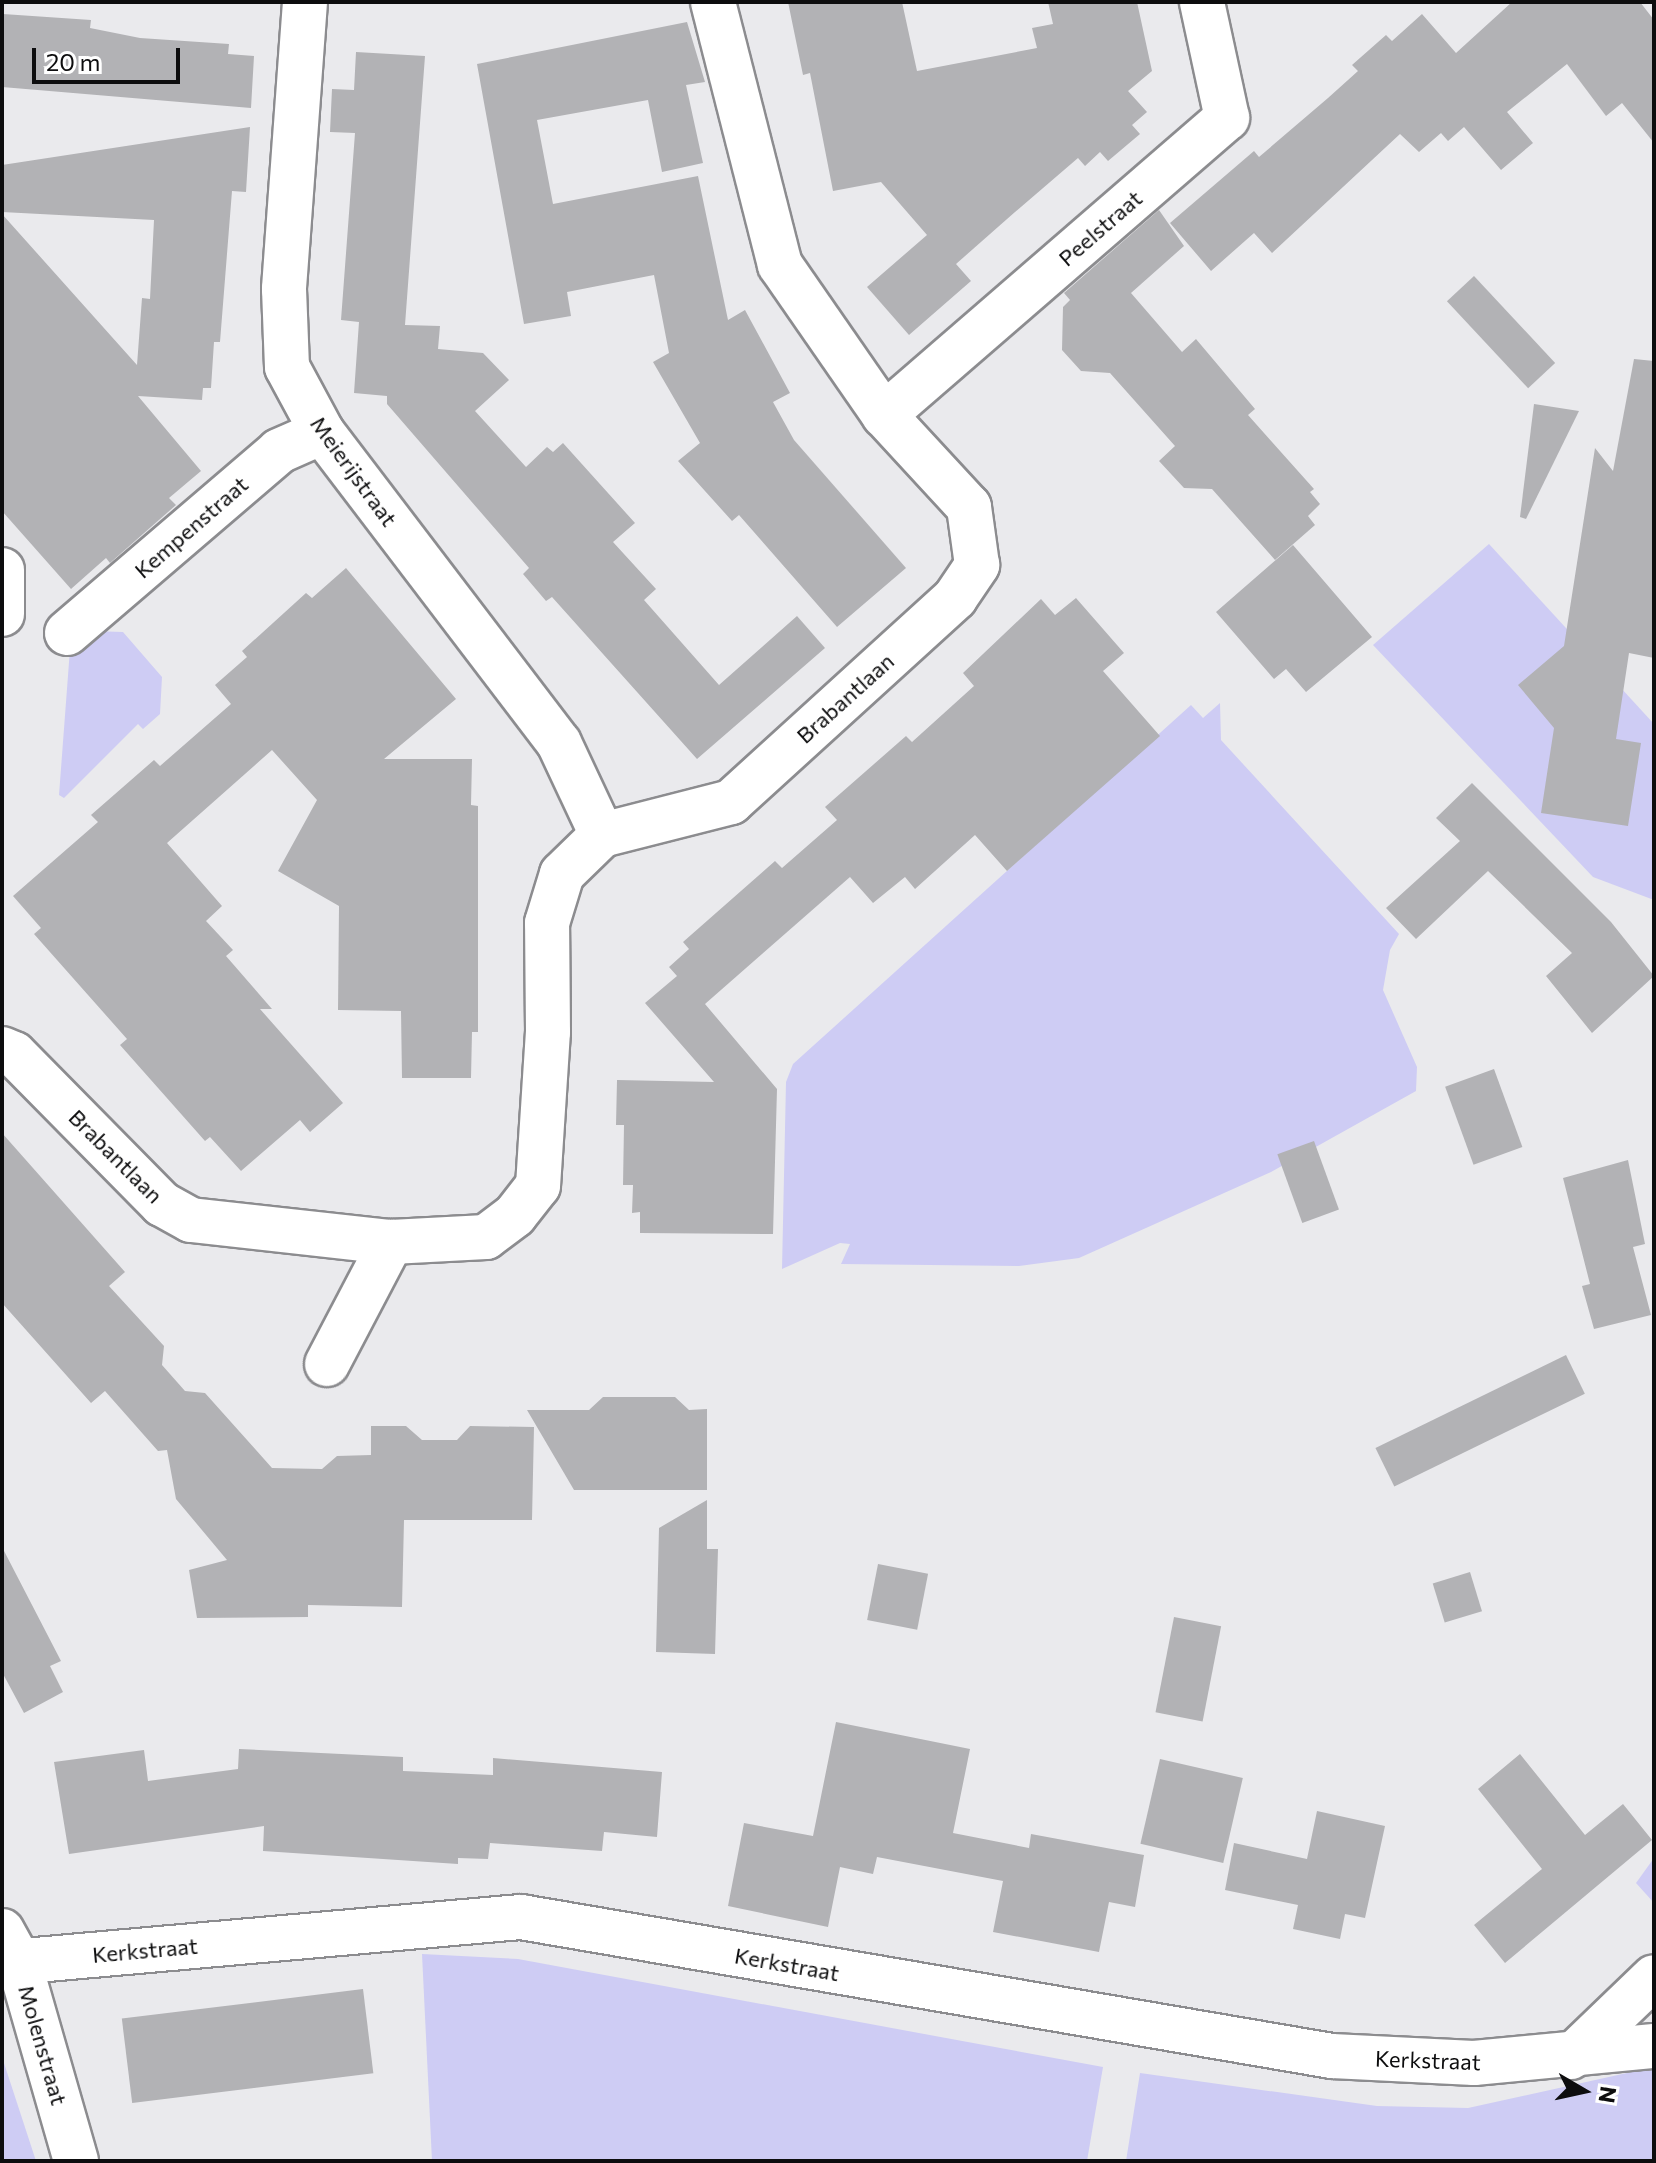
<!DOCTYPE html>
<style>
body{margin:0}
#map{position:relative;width:1656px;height:2163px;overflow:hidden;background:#eaeaed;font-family:Commissioner,sans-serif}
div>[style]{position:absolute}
.green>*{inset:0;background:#ceccf4}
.building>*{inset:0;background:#b2b2b5;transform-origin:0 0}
.roads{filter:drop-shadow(2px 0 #8c8c8f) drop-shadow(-2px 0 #8c8c8f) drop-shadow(0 2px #8c8c8f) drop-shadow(0 -2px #8c8c8f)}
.minor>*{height:44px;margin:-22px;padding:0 22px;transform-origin:22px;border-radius:22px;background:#fff}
span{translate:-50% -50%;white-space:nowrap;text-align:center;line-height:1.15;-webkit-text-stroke:6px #fff;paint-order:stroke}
.street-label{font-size:22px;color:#0d0d0e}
.frame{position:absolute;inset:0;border:4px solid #0d0d0e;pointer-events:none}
.north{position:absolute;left:1544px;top:2051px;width:80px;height:80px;-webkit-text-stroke:6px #fff;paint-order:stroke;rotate:99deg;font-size:22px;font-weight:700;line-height:32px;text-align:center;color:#0d0d0e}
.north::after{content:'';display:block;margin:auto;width:28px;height:36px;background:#0d0d0e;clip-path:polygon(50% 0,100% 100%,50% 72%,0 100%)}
.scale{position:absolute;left:32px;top:48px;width:148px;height:36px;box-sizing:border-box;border:4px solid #0d0d0e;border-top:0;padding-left:10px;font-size:24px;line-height:28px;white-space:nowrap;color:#0d0d0e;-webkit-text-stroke:6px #fff;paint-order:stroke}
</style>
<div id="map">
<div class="green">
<div style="clip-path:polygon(1489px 544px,1654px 724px,1654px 900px,1593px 877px,1373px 645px)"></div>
<div style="clip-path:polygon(92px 631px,123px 632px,162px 677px,160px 714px,143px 729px,138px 724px,64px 798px,59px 795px,70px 649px)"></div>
<div style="clip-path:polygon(1220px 703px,1221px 740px,1399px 934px,1390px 950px,1383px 990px,1417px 1067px,1416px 1091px,1271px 1172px,1079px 1258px,1019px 1266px,841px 1264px,850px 1244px,840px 1243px,782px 1269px,786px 1082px,793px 1064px,1191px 705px,1203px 718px)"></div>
<div style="clip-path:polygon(1654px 1858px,1654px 1903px,1636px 1883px)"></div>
<div style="clip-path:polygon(422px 1954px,518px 1959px,1103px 2067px,1087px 2161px,432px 2161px)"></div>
<div style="clip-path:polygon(2px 2057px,36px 2161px,2px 2161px)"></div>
<div style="clip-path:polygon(1654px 2067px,1654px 2161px,1126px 2161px,1140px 2073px,1377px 2106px,1468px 2108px)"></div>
</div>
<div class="building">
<div style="clip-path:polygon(788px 2px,902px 2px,917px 71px,1037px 48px,1032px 28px,1053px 24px,1048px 2px,1137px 2px,1152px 71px,1128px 91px,1147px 112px,1132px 125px,1140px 134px,1108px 161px,1100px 152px,1085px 166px,1078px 158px,1015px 212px,956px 264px,971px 281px,909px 335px,867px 287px,927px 235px,881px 182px,833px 191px,810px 73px,803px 75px)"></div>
<div style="clip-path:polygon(1512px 2px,1640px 2px,1654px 20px,1654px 143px,1622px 103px,1606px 116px,1567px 64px,1507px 112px,1533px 143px,1501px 170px,1464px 127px,1448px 141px,1441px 133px,1419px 152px,1400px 134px,1272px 253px,1254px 233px,1211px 271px,1170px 223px,1254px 151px,1259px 157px,1328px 98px,1358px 71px,1352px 65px,1386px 35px,1392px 41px,1422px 14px,1456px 53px)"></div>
<div style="clip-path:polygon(3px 14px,91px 20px,90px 28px,140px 38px,229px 44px,228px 54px,254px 56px,251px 108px,2px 87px)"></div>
<div style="clip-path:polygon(687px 22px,705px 82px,686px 85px,703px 163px,662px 172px,648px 100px,537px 120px,553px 204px,698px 176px,728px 320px,745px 310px,790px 393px,773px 402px,794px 440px,906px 568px,837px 627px,739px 515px,732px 521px,678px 461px,700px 443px,653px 362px,669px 353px,654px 275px,567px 292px,571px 316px,524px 324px,477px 64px)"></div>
<div style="clip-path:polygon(356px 52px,425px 56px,405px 325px,440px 326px,438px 349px,483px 353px,509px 380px,475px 411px,526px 467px,547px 447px,553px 452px,563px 443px,635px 523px,613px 542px,656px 589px,644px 600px,719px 685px,797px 616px,825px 648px,697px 759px,552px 597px,546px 601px,523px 574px,529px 568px,387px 404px,387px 396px,354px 393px,359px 322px,341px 320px,355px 133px,330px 132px,332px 89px,354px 90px)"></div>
<div style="clip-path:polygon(250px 127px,246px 192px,232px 191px,220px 342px,214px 342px,211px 388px,203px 388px,202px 400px,138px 396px,201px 471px,169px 498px,176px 505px,110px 563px,106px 558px,71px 589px,2px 511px,2px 214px,137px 365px,142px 298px,150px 299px,154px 220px,2px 212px,2px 165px)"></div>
<div style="clip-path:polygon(1159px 210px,1184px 246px,1131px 293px,1182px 352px,1196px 339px,1255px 409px,1248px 415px,1314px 489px,1310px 492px,1320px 504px,1308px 516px,1315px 525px,1275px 560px,1212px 489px,1184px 488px,1159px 461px,1175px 446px,1110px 373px,1081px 371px,1062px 350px,1063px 307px,1070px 300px,1064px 293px)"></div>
<div style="left:1474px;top:276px;width:119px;height:37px;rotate:47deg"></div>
<div style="clip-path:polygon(1634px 359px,1654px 361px,1654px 658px,1629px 653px,1616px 739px,1641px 743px,1628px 826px,1541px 813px,1554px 728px,1518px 685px,1564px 646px,1595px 448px,1613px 471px)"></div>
<div style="clip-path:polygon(1534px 404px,1579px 411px,1526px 519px,1520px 517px)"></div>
<div style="clip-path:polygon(1293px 545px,1372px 637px,1306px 692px,1286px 669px,1274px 679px,1216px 612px)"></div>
<div style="clip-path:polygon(346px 568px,456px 699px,384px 759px,472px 759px,471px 805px,478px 806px,478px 1032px,472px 1032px,471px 1078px,402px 1078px,401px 1011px,338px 1010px,339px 906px,278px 871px,317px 800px,272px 750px,167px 843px,222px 906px,206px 921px,233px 950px,226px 956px,272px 1009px,260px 1009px,343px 1103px,310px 1132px,300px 1120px,241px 1171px,210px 1137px,205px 1141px,120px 1045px,127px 1039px,34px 934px,41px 928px,13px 896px,98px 822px,91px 815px,154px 760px,160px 766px,231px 704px,215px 685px,247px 657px,242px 651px,306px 593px,312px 598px)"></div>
<div style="clip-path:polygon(1076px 598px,1124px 653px,1103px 671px,1160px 736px,1007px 871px,975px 835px,915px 889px,905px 877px,873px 903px,850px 877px,705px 1004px,777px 1089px,773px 1234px,640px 1233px,640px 1212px,632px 1213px,633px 1185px,623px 1185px,624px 1125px,616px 1125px,617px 1080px,714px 1082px,645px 1003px,677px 976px,669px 967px,689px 949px,683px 942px,775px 861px,782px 868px,837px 820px,825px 807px,906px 736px,912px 742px,974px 686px,963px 673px,1041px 599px,1055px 615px)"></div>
<div style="clip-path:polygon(1472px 783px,1611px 922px,1654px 976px,1592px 1033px,1546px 976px,1572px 953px,1488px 871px,1416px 939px,1386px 908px,1460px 841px,1436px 818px)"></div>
<div style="left:1494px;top:1069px;width:83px;height:52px;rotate:70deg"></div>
<div style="clip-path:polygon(2px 1133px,125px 1272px,109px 1286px,164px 1346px,162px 1365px,185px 1391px,205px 1393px,272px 1468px,322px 1469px,337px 1456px,371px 1455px,371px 1426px,406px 1426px,422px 1440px,457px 1440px,470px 1426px,534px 1427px,532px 1520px,404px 1520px,402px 1607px,308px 1605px,308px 1617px,197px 1618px,189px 1570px,227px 1560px,176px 1499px,167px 1450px,158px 1451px,105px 1391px,91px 1403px,2px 1303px)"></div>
<div style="left:1314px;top:1141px;width:73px;height:39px;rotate:70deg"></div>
<div style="clip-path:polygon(1628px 1160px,1645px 1244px,1633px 1247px,1651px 1315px,1594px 1329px,1582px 1286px,1590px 1284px,1563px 1178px)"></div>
<div style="left:1566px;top:1355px;width:43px;height:212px;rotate:64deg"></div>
<div style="clip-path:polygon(603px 1397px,675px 1397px,689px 1410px,707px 1409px,707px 1490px,574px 1490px,527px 1410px,589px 1410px)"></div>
<div style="clip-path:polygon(707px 1500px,707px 1549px,718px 1549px,715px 1654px,656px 1652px,659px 1528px)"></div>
<div style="clip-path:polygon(2px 1547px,61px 1661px,50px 1666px,63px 1692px,24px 1713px,2px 1672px)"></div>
<div style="left:878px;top:1564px;width:51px;height:57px;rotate:11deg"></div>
<div style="left:1470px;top:1572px;width:41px;height:39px;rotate:73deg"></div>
<div style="left:1174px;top:1617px;width:48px;height:97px;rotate:11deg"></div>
<div style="clip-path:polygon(836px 1722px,970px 1749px,953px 1833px,1029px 1848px,1031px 1834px,1144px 1855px,1135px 1907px,1109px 1902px,1099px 1952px,993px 1932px,1003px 1881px,877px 1857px,873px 1874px,840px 1867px,828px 1927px,728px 1906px,744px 1823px,813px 1836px)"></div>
<div style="clip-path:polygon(239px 1749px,403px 1757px,403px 1771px,493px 1775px,493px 1758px,662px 1772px,657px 1837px,604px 1832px,602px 1851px,490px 1843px,488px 1859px,458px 1858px,458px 1864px,263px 1851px,264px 1826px,69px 1854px,54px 1762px,144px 1750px,148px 1781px,238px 1769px)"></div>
<div style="clip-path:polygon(1520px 1754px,1585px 1835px,1623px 1804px,1652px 1840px,1505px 1963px,1474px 1925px,1542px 1869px,1478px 1789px)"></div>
<div style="left:1160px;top:1759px;width:85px;height:87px;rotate:13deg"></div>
<div style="clip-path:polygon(1317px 1811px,1385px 1826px,1365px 1918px,1345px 1914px,1340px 1939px,1293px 1929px,1298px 1905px,1225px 1890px,1234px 1843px,1307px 1859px)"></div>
<div style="left:363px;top:1989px;width:85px;height:243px;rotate:83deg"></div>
</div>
<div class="roads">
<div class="minor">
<div style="left:305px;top:2px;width:288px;rotate:94.2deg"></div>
<div style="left:284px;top:289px;width:78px;rotate:87.8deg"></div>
<div style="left:287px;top:367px;width:74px;rotate:61.7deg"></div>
<div style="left:322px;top:432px;width:391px;rotate:52.7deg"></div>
<div style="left:559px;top:743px;width:102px;rotate:64.9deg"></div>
<div style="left:884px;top:415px;width:454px;rotate:-40.9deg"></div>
<div style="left:1227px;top:118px;width:119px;rotate:-102.2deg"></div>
<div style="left:2px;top:570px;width:44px;rotate:90deg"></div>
<div style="left:67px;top:633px;width:279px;rotate:-40.6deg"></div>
<div style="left:279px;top:451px;width:47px;rotate:-23.8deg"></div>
<div style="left:2px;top:1049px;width:13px;rotate:23deg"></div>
<div style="left:14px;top:1054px;width:211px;rotate:45.4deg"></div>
<div style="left:162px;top:1204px;width:33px;rotate:29deg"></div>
<div style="left:191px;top:1220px;width:201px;rotate:6.3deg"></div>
<div style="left:391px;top:1242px;width:95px;rotate:-3deg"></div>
<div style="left:486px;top:1237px;width:36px;rotate:-37deg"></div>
<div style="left:515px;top:1215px;width:37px;rotate:-52deg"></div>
<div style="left:538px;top:1186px;width:154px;rotate:-86.3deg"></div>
<div style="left:548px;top:1032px;width:109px;rotate:-90.5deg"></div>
<div style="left:547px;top:923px;width:51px;rotate:-73deg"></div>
<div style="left:562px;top:874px;width:56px;rotate:-44.3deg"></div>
<div style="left:602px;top:835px;width:133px;rotate:-14.3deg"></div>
<div style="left:731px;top:802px;width:303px;rotate:-42.3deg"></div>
<div style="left:955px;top:598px;width:40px;rotate:-56deg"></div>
<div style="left:977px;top:565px;width:59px;rotate:-97.9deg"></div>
<div style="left:969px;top:507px;width:125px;rotate:-132.7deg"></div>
<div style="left:884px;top:415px;width:183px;rotate:-124.7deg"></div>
<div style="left:780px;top:265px;width:271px;rotate:-104.3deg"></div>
<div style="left:327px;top:1364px;width:138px;rotate:-62.3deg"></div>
<div style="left:2px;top:1931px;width:35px;rotate:61deg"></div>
<div style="left:19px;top:1962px;width:207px;rotate:74deg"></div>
<div style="left:2px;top:1963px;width:521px;rotate:-5.07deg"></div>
<div style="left:521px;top:1917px;width:823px;rotate:9.73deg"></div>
<div style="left:1332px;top:2056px;width:142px;rotate:2.8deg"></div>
<div style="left:1474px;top:2063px;width:181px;rotate:-5.4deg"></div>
<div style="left:1571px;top:2057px;width:115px;rotate:-43.9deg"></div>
</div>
</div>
<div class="street-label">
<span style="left:1100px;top:228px;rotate:-41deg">Peelstraat</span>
<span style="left:354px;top:471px;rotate:54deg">Meierijstraat</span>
<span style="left:191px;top:527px;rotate:-41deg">Kempenstraat</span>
<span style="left:845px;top:698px;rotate:-42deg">Brabantlaan</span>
<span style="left:116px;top:1156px;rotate:45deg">Brabantlaan</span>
<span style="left:145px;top:1950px;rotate:-5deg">Kerkstraat</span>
<span style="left:787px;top:1964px;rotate:10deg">Kerkstraat</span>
<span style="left:43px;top:2045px;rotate:74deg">Molenstraat</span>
<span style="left:1428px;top:2060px;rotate:2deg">Kerkstraat</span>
</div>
<div class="frame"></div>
<div class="north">N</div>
<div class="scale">20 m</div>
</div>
